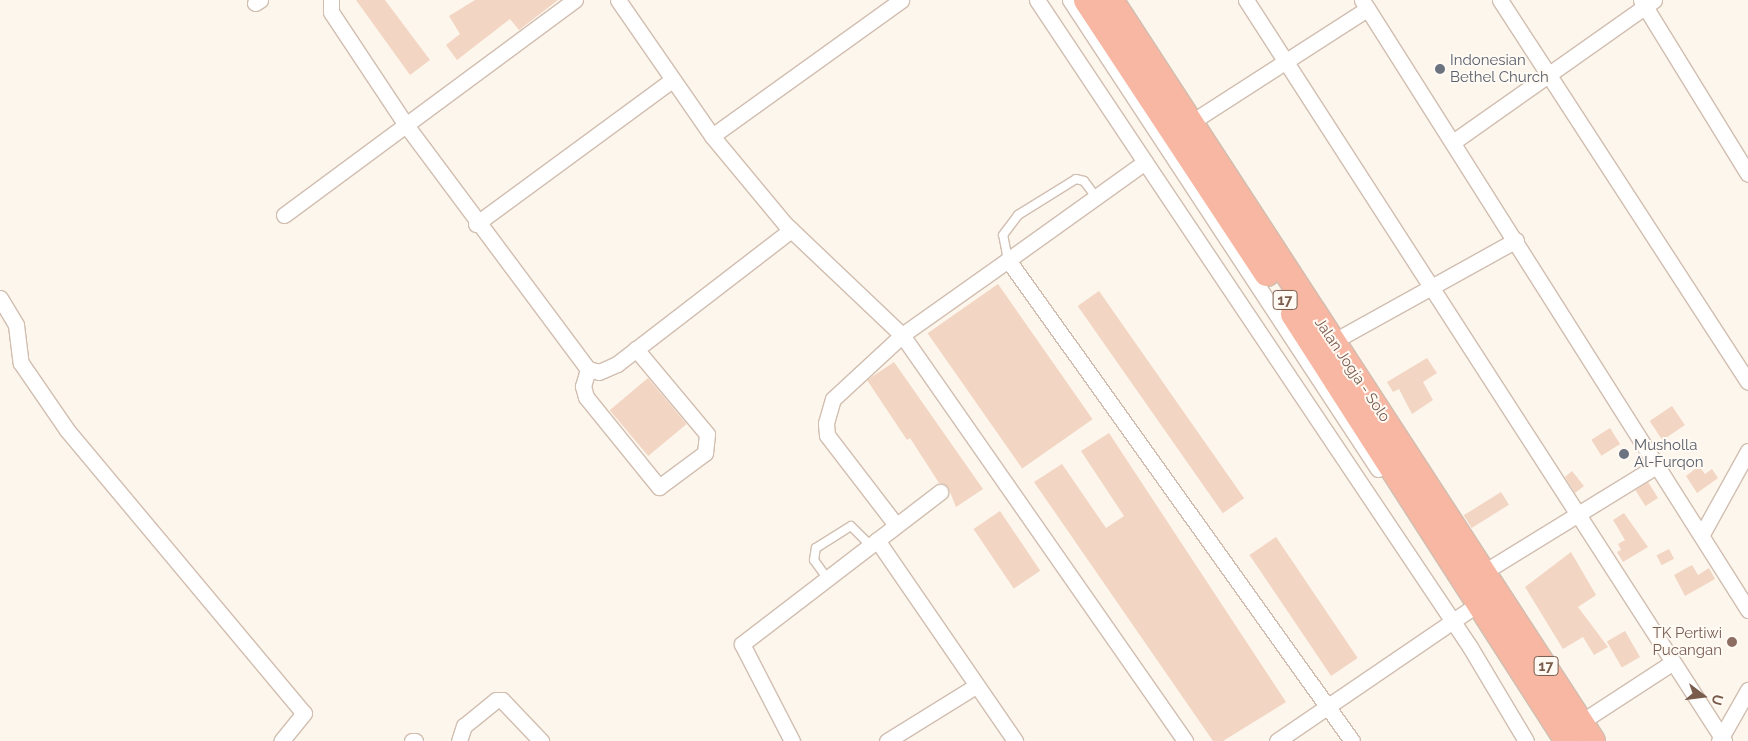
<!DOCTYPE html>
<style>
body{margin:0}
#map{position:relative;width:1748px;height:741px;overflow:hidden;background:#fdf6ec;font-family:Raleway,sans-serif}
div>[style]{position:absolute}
.building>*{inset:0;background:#f3d5c3;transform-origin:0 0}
.roads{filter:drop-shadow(1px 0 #d1beb0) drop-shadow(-1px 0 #d1beb0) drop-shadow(0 1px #d1beb0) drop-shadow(0 -1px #d1beb0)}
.lane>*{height:8px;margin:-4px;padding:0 4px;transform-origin:4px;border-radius:4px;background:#fff}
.street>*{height:15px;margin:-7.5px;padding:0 7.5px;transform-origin:7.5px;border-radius:7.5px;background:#fff}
.highway>*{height:26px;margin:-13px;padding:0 13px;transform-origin:13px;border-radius:13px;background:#f7b7a3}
.dots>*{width:14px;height:14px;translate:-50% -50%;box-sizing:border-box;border:2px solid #fffaf3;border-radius:50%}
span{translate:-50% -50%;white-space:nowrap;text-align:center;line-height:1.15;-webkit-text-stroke:4px #fffaf3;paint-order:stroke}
.shield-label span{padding:1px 4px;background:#fffaf3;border:1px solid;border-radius:4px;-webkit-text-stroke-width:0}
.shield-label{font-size:14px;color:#7a5c4d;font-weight:700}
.worship-label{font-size:15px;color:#5b616d}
.left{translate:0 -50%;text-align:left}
.street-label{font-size:15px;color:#7a5c4d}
.education-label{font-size:15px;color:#785e54}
.right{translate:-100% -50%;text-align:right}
.north{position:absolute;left:1678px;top:671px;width:50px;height:50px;-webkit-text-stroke:4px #fffaf3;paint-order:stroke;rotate:105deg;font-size:14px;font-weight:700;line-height:20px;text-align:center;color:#7a5c4d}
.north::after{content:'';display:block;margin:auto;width:18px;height:22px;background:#7a5c4d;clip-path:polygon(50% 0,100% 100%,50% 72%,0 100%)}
</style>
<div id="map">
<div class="building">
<div style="clip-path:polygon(356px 0,385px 0,430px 60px,410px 75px)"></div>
<div style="clip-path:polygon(475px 0,558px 0,519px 30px,510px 19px,457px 60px,446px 45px,460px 34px,449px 16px)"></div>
<div style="left:998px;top:284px;width:165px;height:86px;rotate:55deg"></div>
<div style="left:1099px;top:291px;width:253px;height:26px;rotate:55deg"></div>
<div style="clip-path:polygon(1427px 358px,1437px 373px,1423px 382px,1433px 400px,1412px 414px,1399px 389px,1393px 392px,1387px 382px)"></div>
<div style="clip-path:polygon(894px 362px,983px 489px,956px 507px,948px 487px,939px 483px,910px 438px,907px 440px,867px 380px)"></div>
<div style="left:648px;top:378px;width:60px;height:50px;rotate:50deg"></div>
<div style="left:1672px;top:406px;width:23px;height:27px;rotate:56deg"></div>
<div style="left:1610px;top:428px;width:19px;height:22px;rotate:58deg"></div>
<div style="clip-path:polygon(1109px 433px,1286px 702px,1223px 741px,1213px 741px,1034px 482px,1062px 464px,1106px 528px,1124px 516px,1081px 451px)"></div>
<div style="clip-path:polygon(1699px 466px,1705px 474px,1712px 469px,1718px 478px,1697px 493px,1686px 476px)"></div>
<div style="clip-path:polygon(1572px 471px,1584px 486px,1575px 493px,1565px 477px)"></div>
<div style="left:1648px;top:482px;width:19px;height:15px;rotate:58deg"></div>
<div style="left:1501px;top:492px;width:15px;height:44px;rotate:58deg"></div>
<div style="left:1000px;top:511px;width:72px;height:32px;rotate:56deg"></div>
<div style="clip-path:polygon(1624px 513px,1648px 547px,1623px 562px,1617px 552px,1621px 550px,1618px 544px,1625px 540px,1613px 520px)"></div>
<div style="left:1276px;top:537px;width:146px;height:32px;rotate:56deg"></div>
<div style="left:1669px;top:549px;width:11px;height:14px;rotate:63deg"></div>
<div style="clip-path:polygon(1571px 552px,1596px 595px,1578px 607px,1608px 647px,1594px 655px,1583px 637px,1563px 649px,1525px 587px)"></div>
<div style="clip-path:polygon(1692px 565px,1698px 575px,1709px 568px,1715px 579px,1685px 596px,1674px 575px)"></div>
<div style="left:1625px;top:631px;width:30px;height:21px;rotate:60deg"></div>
</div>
<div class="roads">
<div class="lane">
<div style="left:1008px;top:260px;width:25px;rotate:-101deg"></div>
<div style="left:1003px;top:235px;width:25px;rotate:-53deg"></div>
<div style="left:1018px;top:215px;width:68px;rotate:-31.8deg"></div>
<div style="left:1076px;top:179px;width:8px;rotate:14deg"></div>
<div style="left:1084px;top:181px;width:20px;rotate:53deg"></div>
<div style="left:827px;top:578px;width:22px;rotate:-126deg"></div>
<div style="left:814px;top:560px;width:12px;rotate:-81deg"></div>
<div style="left:816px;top:548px;width:41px;rotate:-32.2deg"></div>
<div style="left:851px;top:526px;width:27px;rotate:45deg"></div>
</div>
<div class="street">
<div style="left:331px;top:0;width:12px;rotate:90deg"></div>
<div style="left:331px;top:12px;width:136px;rotate:56.4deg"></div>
<div style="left:406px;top:125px;width:304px;rotate:53.3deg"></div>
<div style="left:588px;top:369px;width:11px;rotate:15deg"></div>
<div style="left:599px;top:372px;width:20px;rotate:-24deg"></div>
<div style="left:617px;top:364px;width:220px;rotate:-37.6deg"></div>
<div style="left:618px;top:0;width:165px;rotate:55.3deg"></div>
<div style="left:712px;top:136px;width:233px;rotate:-35.7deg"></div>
<div style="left:1037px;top:0;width:195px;rotate:56.3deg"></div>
<div style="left:1070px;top:0;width:561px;rotate:56.71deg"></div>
<div style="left:1246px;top:0;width:882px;rotate:57.17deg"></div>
<div style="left:1362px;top:0;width:722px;rotate:57.67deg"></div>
<div style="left:1500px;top:0;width:455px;rotate:57deg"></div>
<div style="left:1641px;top:0;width:204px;rotate:58.4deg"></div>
<div style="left:255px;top:3px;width:6px;rotate:-31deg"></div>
<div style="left:1190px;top:123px;width:211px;rotate:-32.8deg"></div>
<div style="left:712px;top:136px;width:114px;rotate:50.3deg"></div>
<div style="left:785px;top:224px;width:161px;rotate:43.5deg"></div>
<div style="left:902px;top:335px;width:130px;rotate:-35.3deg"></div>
<div style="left:1008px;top:260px;width:591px;rotate:54.43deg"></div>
<div style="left:1453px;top:142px;width:246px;rotate:-35.2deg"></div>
<div style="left:284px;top:215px;width:362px;rotate:-36.5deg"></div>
<div style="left:476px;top:224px;width:242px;rotate:-36.3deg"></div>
<div style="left:1008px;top:260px;width:168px;rotate:-35.6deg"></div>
<div style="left:1145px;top:162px;width:584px;rotate:56.17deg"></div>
<div style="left:1470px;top:647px;width:109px;rotate:59.2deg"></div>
<div style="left:0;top:298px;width:31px;rotate:59deg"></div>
<div style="left:16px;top:325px;width:38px;rotate:83deg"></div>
<div style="left:21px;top:363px;width:81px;rotate:55.5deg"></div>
<div style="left:67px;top:430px;width:369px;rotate:50.1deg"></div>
<div style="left:304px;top:713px;width:36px;rotate:129deg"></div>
<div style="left:1334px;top:341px;width:208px;rotate:-29deg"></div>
<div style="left:588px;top:369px;width:18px;rotate:106deg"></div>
<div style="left:583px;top:386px;width:11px;rotate:75deg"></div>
<div style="left:586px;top:397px;width:116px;rotate:51deg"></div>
<div style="left:659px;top:487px;width:57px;rotate:-36.5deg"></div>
<div style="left:705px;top:453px;width:19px;rotate:-84deg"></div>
<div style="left:707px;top:434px;width:111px;rotate:-129.9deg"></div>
<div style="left:896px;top:525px;width:113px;rotate:-127.5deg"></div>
<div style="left:827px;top:435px;width:12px;rotate:-95deg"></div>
<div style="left:826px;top:423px;width:25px;rotate:-74deg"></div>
<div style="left:833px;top:399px;width:94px;rotate:-42.8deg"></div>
<div style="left:902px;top:335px;width:495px;rotate:55.1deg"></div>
<div style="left:1702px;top:534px;width:95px;rotate:-61deg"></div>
<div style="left:877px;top:540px;width:244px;rotate:55.5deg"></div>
<div style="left:1484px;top:572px;width:204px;rotate:-31.6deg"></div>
<div style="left:1581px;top:722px;width:106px;rotate:-33.1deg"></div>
<div style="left:412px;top:741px;width:3px"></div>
<div style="left:459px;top:741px;width:16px;rotate:-72deg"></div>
<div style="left:464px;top:726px;width:41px;rotate:-39.1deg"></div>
<div style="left:496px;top:700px;width:6px"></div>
<div style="left:502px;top:700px;width:57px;rotate:46.4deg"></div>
<div style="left:792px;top:741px;width:109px;rotate:-117.3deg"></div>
<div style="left:742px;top:644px;width:250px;rotate:-37.5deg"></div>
<div style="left:887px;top:741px;width:102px;rotate:-31.8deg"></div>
<div style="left:1277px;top:741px;width:250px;rotate:-34.3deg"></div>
<div style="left:1719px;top:741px;width:59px;rotate:-60.4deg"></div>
</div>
<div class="highway">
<div style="left:1087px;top:0;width:327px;rotate:56.6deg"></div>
<div style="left:1110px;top:0;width:884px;rotate:56.96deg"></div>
<div style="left:1294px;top:314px;width:507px;rotate:57.31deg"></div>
</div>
</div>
<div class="dots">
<div style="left:1440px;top:69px;background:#6b7280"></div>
<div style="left:1624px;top:454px;background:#6b7280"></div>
<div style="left:1732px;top:642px;background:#8d6e63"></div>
</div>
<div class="shield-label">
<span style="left:1285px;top:300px">17</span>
<span style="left:1546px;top:666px">17</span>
</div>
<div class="worship-label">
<span class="left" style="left:1450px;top:69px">Indonesian<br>Bethel Church</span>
<span class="left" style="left:1634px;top:454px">Musholla<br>Al-Furqon</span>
</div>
<div class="street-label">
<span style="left:1352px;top:370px;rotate:56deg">Jalan Jogja - Solo</span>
</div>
<div class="education-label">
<span class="right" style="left:1722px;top:642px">TK Pertiwi<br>Pucangan</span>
</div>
<div class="north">U</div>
</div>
